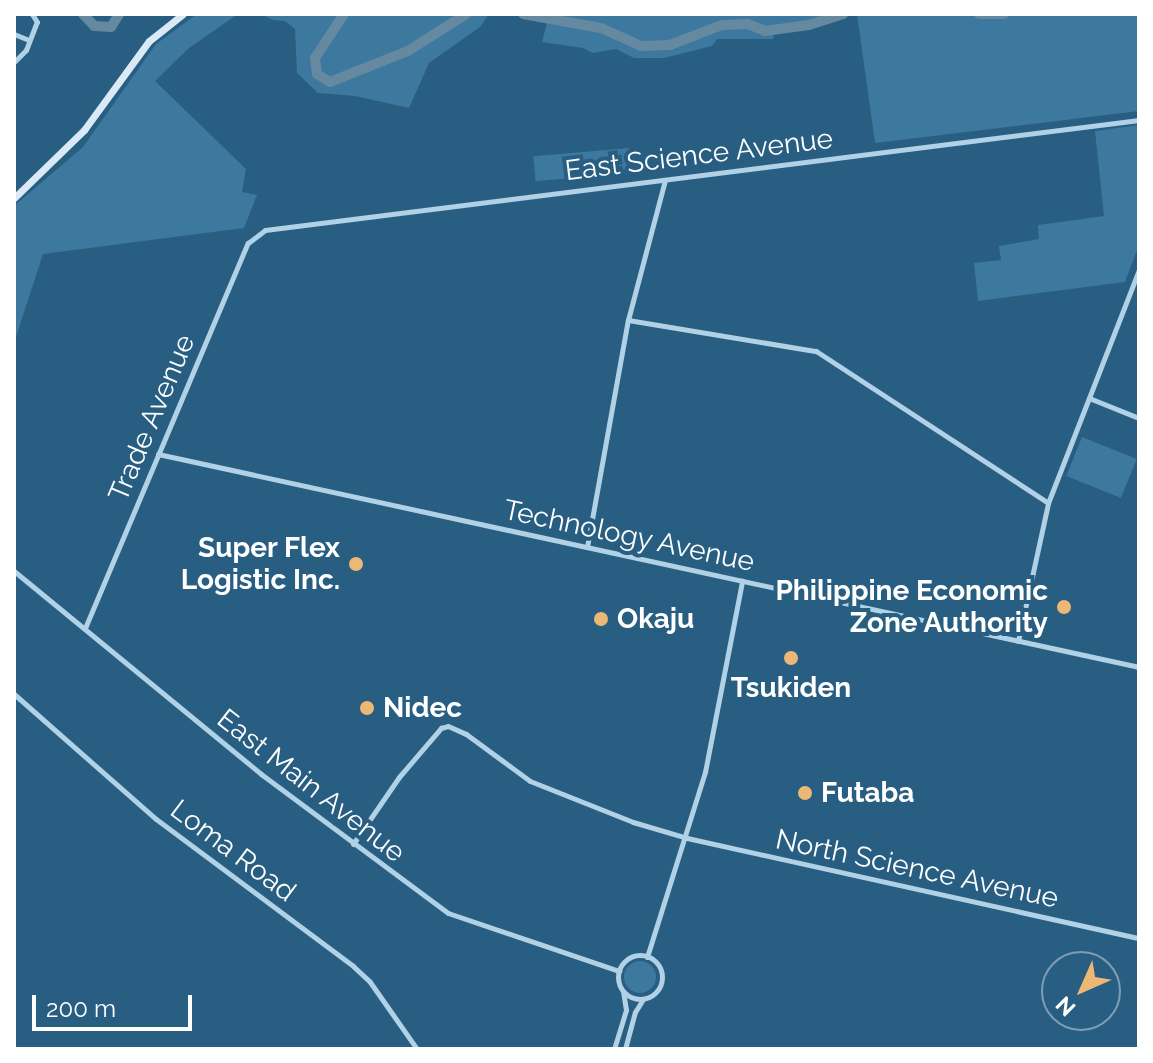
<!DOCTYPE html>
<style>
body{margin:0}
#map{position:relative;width:1153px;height:1063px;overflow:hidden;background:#285e81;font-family:Raleway,sans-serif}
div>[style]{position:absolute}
.green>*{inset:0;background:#3d789e;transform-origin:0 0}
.round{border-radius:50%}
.river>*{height:10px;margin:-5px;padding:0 5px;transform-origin:5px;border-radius:5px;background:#6489a1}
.street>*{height:5px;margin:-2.5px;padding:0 2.5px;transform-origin:2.5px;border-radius:2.5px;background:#b0d1e6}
.street>.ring{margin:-2.5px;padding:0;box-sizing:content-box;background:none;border:5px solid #b0d1e6;border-radius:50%}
.secondary>*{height:7px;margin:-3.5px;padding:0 3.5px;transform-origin:3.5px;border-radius:3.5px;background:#d9eaf6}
.dots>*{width:22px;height:22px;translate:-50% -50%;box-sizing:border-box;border:4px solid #285e81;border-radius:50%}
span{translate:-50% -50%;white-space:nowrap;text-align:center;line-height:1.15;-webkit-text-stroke:8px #285e81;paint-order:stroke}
.street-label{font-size:28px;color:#fff}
.poi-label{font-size:28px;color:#fff;font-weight:700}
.right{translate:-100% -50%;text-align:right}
.left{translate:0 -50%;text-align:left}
.frame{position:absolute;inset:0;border:16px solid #fff;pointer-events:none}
.north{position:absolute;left:1041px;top:951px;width:80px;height:80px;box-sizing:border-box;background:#285e81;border:2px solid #7e9eb3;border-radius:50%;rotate:225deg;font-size:22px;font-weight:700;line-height:32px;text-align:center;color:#fff}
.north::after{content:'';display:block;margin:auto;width:28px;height:36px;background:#edb776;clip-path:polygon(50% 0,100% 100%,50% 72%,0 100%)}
.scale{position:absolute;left:32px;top:995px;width:160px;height:36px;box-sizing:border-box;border:4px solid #fff;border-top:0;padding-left:10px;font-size:24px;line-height:28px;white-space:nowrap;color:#fff;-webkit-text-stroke:6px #285e81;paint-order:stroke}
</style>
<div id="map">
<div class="green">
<div style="clip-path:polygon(197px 14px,238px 14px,189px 48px,155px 81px,246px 169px,242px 192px,257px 195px,244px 228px,43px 254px,14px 343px,14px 206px,83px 147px,156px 44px)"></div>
<div style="clip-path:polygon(261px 14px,489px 14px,480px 27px,429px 63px,409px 108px,355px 96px,318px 93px,297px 73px,295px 29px,285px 21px,273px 20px)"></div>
<div style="clip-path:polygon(523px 14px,843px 14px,809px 25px,775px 30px,773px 39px,717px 39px,712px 46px,664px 58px,634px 58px,616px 49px,593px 53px,583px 48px,542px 42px,548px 19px)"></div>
<div style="clip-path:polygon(857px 14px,1139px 14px,1139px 111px,875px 143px)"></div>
<div style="clip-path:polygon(1139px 125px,1139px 245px,1125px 282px,978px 301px,974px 263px,1001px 260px,999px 246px,1039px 239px,1038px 225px,1104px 216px,1095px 131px)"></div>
<div style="left:629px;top:148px;width:25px;height:96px;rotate:85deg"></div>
<div style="left:1082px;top:437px;width:59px;height:42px;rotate:22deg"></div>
<div class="round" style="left:624px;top:961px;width:32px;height:32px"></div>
</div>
<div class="river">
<div style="left:83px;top:14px;width:16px;rotate:47deg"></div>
<div style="left:94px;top:26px;width:17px;rotate:3deg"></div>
<div style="left:111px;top:27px;width:15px;rotate:-58deg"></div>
<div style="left:344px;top:14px;width:53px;rotate:123.4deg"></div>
<div style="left:315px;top:58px;width:16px;rotate:83deg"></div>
<div style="left:317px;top:74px;width:15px;rotate:32deg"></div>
<div style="left:330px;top:82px;width:84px;rotate:-21.7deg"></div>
<div style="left:408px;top:51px;width:69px;rotate:-32.5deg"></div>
<div style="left:523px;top:14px;width:79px;rotate:10.2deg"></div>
<div style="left:601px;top:28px;width:44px;rotate:24.2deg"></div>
<div style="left:641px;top:46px;width:29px;rotate:-2deg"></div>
<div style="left:670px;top:45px;width:56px;rotate:-21deg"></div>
<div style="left:722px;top:25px;width:26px;rotate:-2deg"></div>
<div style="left:748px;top:24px;width:18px;rotate:22deg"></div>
<div style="left:765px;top:31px;width:44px;rotate:-7.8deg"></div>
<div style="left:809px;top:25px;width:36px;rotate:-18deg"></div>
<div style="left:979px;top:14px;width:25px"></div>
</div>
<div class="street">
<div style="left:14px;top:34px;width:16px;rotate:22deg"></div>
<div style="left:14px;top:62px;width:17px;rotate:-45deg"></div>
<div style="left:26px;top:50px;width:30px;rotate:-69deg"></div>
<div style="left:37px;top:22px;width:9px;rotate:-122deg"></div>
<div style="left:628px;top:320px;width:145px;rotate:-75.2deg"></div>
<div style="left:1089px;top:398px;width:54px;rotate:21.8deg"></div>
<div style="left:158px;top:454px;width:1004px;rotate:12.25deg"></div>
<div style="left:587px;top:547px;width:231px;rotate:-79.8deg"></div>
<div style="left:628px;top:320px;width:191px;rotate:9.4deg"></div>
<div style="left:816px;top:351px;width:277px;rotate:33.2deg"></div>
<div style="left:14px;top:571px;width:320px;rotate:39.4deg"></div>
<div style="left:261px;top:774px;width:233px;rotate:36.6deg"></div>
<div style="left:448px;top:913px;width:181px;rotate:18.7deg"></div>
<div style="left:85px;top:628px;width:418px;rotate:-67.1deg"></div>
<div style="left:248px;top:243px;width:21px;rotate:-37deg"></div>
<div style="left:265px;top:230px;width:881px;rotate:-7.17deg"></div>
<div style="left:1018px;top:641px;width:141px;rotate:-77.7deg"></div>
<div style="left:1048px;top:503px;width:250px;rotate:-68.7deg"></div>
<div style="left:14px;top:694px;width:189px;rotate:41.4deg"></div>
<div style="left:156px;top:819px;width:246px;rotate:36.7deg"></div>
<div style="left:353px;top:966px;width:23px;rotate:43deg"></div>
<div style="left:370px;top:982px;width:82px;rotate:55deg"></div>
<div style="left:353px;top:844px;width:81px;rotate:-55.5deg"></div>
<div style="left:399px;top:777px;width:65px;rotate:-49.4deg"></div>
<div style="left:441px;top:728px;width:7px;rotate:-16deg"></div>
<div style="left:448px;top:726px;width:20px;rotate:24deg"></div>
<div style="left:466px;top:734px;width:79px;rotate:36.3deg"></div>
<div style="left:530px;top:781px;width:111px;rotate:21.7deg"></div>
<div style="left:633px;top:822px;width:56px;rotate:16.5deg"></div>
<div style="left:687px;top:838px;width:463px;rotate:12.5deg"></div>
<div class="ring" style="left:618px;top:955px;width:39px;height:39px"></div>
<div style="left:647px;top:957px;width:194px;rotate:-72.6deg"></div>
<div style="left:705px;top:772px;width:195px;rotate:-79deg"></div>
<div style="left:614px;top:1049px;width:41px;rotate:-72.9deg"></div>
<div style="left:626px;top:1010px;width:18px;rotate:-99deg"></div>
<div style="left:625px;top:1049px;width:38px;rotate:-75deg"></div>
<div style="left:635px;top:1012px;width:15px;rotate:-58deg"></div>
</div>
<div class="secondary">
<div style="left:14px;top:198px;width:98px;rotate:-44.2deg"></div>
<div style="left:84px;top:130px;width:110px;rotate:-53.9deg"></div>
<div style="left:149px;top:41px;width:43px;rotate:-38.5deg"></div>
</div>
<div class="dots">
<div style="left:356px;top:564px;background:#edb776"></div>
<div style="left:1064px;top:607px;background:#edb776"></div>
<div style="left:601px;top:619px;background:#edb776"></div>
<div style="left:791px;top:658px;background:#edb776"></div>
<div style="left:367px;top:708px;background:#edb776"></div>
<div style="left:805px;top:793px;background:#edb776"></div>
</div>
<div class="street-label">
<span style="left:699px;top:155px;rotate:-7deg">East Science Avenue</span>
<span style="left:152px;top:418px;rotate:-67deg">Trade Avenue</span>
<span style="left:629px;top:536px;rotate:12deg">Technology Avenue</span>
<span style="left:311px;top:786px;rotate:38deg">East Main Avenue</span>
<span style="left:233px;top:851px;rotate:37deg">Loma Road</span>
<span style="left:917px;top:869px;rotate:12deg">North Science Avenue</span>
</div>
<div class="poi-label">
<span class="right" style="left:340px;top:564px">Super Flex<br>Logistic Inc.</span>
<span class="right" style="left:1048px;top:607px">Philippine Economic<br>Zone Authority</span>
<span class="left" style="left:617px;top:619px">Okaju</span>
<span style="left:791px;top:688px">Tsukiden</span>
<span class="left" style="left:383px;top:708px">Nidec</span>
<span class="left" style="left:821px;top:793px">Futaba</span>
</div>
<div class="frame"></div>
<div class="north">N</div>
<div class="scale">200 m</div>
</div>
